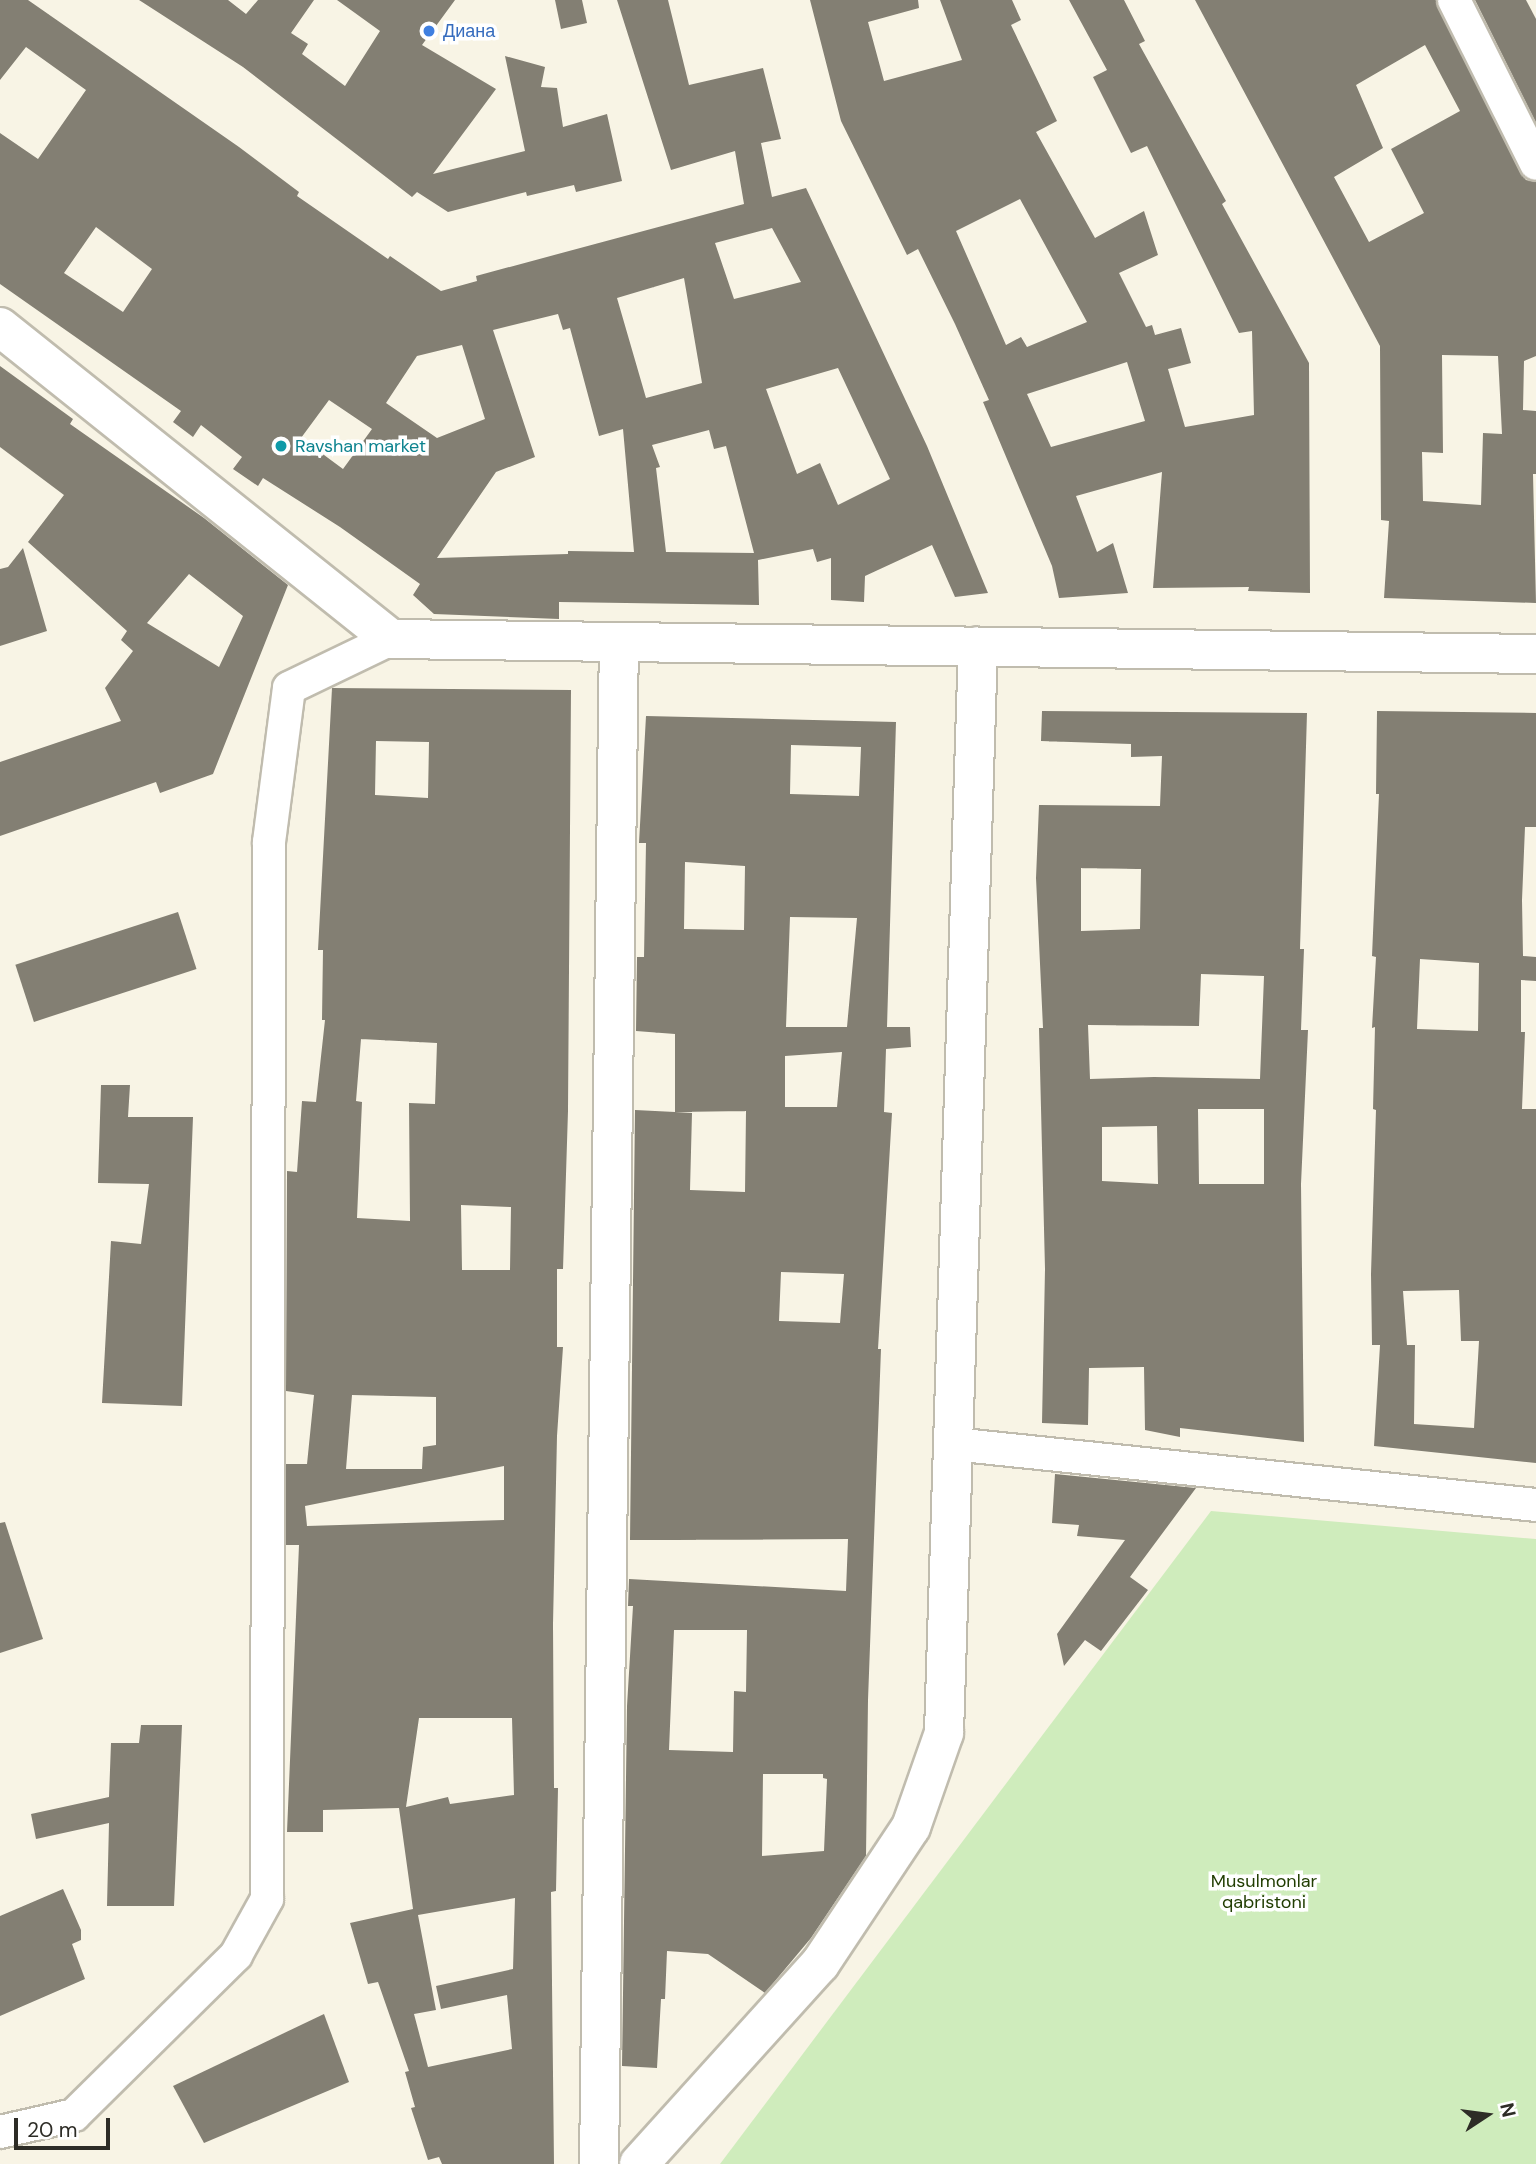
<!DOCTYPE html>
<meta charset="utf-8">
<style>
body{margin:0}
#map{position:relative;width:1536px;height:2164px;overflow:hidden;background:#f8f4e5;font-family:"DM Sans",sans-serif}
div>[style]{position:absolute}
.green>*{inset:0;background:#cfecbc}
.building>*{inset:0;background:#837f73;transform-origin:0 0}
.roads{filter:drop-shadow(2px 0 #c0bcae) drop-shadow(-2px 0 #c0bcae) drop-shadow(0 2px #c0bcae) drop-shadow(0 -2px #c0bcae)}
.minor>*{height:32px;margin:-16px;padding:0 16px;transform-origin:16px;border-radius:16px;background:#fff}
.tertiary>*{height:38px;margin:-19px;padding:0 19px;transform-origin:19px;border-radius:19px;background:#fff}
.dots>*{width:19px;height:19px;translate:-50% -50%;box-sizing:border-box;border:4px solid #fff;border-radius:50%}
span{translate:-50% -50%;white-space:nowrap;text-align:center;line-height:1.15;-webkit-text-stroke:7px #fff;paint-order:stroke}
.shop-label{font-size:18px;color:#366cbe}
.left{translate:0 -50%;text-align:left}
.culture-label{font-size:18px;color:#0d838f}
.park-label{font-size:18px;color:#223e03}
.north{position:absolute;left:1452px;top:2080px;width:70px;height:70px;-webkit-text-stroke:5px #fff;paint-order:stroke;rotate:77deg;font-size:19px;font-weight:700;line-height:28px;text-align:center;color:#2d2c26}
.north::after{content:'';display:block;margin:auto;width:24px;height:32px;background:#2d2c26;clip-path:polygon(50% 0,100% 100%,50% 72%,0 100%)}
.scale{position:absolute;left:14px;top:2118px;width:96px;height:32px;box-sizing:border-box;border:4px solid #2d2c26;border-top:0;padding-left:9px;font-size:21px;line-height:24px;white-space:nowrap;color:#2d2c26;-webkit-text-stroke:5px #fff;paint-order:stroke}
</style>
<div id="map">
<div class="green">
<div style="clip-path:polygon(1211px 1511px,1536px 1539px,1536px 2164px,720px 2164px)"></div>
</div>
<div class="building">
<div style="clip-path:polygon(evenodd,0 0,28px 0,239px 147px,299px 192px,297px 196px,388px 259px,390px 256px,441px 291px,477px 281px,476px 276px,744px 204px,735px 151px,671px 170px,617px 0,668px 0,689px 85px,763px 68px,781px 139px,761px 143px,772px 197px,806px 188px,927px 446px,988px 593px,955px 597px,932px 545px,865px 576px,864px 602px,831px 600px,831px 558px,817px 562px,813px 549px,758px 560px,759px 605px,559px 602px,559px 619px,434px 614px,413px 595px,420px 584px,340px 527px,263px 478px,258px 486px,233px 469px,242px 457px,201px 425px,193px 437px,173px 422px,181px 411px,0 284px,0 133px,38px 159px,86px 90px,26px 47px,0 80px,0 0,96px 227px,152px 269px,123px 312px,64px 273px,96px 227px,0 0,772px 228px,801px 282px,734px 299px,715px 243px,772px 228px,0 0,684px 278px,702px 383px,646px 398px,617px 298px,684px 278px,0 0,558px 314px,563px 330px,570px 328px,599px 436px,623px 429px,634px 552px,568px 551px,568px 554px,437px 558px,496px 472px,535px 457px,493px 330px,558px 314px,0 0,462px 345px,485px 419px,437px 438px,386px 403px,417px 356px,462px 345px,0 0,838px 368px,890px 479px,838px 505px,820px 463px,797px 474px,766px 389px,838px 368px,0 0,329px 400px,372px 429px,343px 469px,301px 438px,329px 400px,0 0,709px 430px,714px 449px,726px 446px,754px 553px,666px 552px,656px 468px,660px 467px,652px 445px,709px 430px)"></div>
<div style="clip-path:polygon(139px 0,228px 0,246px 14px,258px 0,314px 0,291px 33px,308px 44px,302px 54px,345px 86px,380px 31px,337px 0,455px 0,422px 45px,496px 89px,433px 174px,525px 151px,505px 56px,545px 67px,541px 87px,557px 88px,563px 127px,607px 114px,622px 181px,576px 192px,574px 185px,527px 196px,526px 192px,448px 212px,417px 192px,412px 197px,243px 67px)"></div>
<div style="clip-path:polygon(555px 0,582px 0,587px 23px,561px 29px)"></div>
<div style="clip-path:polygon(evenodd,810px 0,918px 0,919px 8px,868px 22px,884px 81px,962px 60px,940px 0,1012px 0,1021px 20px,1011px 25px,1057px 121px,1036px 132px,1095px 238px,1144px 211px,1158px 255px,1119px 273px,1146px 327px,1152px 325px,1155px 335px,1181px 328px,1191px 363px,1168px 369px,1185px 427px,1254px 415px,1252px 331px,1239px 333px,1147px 146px,1131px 153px,1093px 77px,1107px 70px,1069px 0,1124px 0,1145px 41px,1139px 44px,1226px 201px,1222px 204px,1309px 363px,1310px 593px,1248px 591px,1249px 587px,1153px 588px,1162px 472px,1076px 496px,1097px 552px,1113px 543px,1128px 593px,1059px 598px,1052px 566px,983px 402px,989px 400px,955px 324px,918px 249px,907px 255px,841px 121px,810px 0,1020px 199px,1087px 322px,1027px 347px,1021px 337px,1006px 345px,956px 231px,1020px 199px,810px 0,1127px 362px,1145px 421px,1051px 447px,1027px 394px,1127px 362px)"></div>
<div style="clip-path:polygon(evenodd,1195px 0,1436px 0,1520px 172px,1526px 180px,1536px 182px,1536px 356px,1524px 361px,1523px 410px,1536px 411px,1536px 474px,1533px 474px,1536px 603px,1384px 598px,1389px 521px,1381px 520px,1380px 346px,1195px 0,1425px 45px,1460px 111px,1391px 149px,1424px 213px,1369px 242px,1334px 177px,1383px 148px,1356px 85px,1425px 45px,1195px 0,1442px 355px,1498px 356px,1502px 434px,1483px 433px,1481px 505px,1423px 501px,1422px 452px,1443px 453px,1442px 355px)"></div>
<div style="clip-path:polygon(1475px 0,1526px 0,1536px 19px,1536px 123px)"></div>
<div style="clip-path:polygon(evenodd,0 366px,73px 419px,70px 424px,204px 518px,288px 585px,213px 774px,160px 793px,156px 782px,0 836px,0 762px,121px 721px,105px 688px,133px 651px,121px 640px,127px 631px,28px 542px,64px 495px,0 447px,0 366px,189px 574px,243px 616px,219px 667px,147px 623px,189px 574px)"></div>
<div style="clip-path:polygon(23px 548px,47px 631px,0 646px,0 569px,8px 567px)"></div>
<div style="clip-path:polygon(evenodd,332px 688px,571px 690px,568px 1111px,563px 1269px,557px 1269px,557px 1347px,563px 1347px,557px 1436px,553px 1624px,554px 1788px,558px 1788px,556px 1891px,551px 1892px,554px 2164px,442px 2164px,439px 2157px,428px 2160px,411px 2108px,415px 2107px,405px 2072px,409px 2071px,378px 1982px,368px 1984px,350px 1923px,413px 1909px,399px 1808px,323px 1810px,323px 1832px,287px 1832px,299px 1545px,286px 1545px,286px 1464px,307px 1464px,314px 1395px,286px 1391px,287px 1171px,297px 1172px,302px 1101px,316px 1102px,325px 1020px,322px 1020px,323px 950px,318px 950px,332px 688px,376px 741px,429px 742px,428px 798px,375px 795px,376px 741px,332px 688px,361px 1039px,437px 1043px,435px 1104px,409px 1103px,410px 1221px,357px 1218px,362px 1102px,356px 1101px,361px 1039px,332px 688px,461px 1205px,511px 1207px,510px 1270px,462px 1270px,461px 1205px,332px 688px,352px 1395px,436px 1397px,436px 1445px,423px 1447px,422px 1469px,346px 1469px,352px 1395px,332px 688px,504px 1466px,504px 1520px,307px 1526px,305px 1506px,504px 1466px,332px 688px,419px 1718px,512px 1718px,514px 1795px,450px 1804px,448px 1797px,406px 1807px,419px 1718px,332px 688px,515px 1898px,513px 1969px,436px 1986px,441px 2009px,507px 1995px,512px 2049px,428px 2067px,414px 2014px,436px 2010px,418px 1915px,515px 1898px)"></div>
<div style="clip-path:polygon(evenodd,1042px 711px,1307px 713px,1300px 949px,1304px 949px,1301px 1030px,1308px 1030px,1301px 1184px,1304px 1442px,1180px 1428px,1180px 1437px,1145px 1430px,1144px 1367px,1089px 1368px,1088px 1425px,1042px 1423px,1045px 1269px,1039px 1028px,1043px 1028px,1036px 878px,1039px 805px,1160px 806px,1162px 756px,1131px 757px,1131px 744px,1041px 741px,1042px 711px,1081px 868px,1141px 869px,1140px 929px,1081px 931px,1081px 868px,1042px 711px,1201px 974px,1264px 976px,1260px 1079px,1154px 1077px,1090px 1079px,1088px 1025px,1199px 1026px,1201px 974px,1042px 711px,1198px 1109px,1264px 1109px,1264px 1184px,1199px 1184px,1198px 1109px,1042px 711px,1157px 1126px,1158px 1184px,1102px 1181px,1102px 1127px,1157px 1126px)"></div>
<div style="clip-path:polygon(evenodd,1377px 711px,1536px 713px,1536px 827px,1525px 827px,1522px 900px,1523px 956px,1536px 957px,1536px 981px,1521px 980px,1521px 1032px,1525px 1032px,1522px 1109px,1536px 1109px,1536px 1463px,1374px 1446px,1380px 1345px,1372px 1345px,1371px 1274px,1376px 1110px,1373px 1109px,1375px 1027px,1372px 1028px,1376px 957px,1372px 956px,1379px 794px,1376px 794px,1377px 711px,1420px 959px,1479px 963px,1478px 1031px,1417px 1029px,1420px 959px,1377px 711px,1459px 1290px,1461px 1341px,1479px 1341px,1474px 1428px,1414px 1424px,1415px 1345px,1407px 1345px,1403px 1291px,1459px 1290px)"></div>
<div style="clip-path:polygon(evenodd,646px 716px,896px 722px,887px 1027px,910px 1027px,911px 1047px,886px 1049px,884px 1112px,892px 1113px,878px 1349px,881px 1349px,868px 1700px,866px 1856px,811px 1938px,765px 1993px,708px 1954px,667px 1951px,665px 1999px,661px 1999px,657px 2068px,622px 2066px,627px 1706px,633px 1606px,628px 1606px,629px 1579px,846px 1591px,848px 1539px,630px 1540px,635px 1110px,675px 1112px,675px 1034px,636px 1031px,637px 957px,644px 957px,646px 843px,639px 843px,646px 716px,791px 745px,861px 747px,859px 796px,790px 794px,791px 745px,646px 716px,685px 862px,745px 866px,744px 930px,684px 929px,685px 862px,646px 716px,790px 917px,857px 918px,847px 1027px,786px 1027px,790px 917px,646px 716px,842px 1052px,837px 1107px,785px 1107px,785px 1056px,842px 1052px,646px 716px,746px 1111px,745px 1192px,690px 1190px,692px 1113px,675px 1112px,746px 1111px,646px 716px,781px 1272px,844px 1274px,840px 1323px,779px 1321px,781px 1272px,646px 716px,674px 1630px,747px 1630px,746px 1692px,734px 1691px,733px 1752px,669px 1750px,674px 1630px,646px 716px,763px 1774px,823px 1774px,823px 1778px,827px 1779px,824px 1851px,762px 1856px,763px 1774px)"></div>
<div style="left:178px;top:912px;width:60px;height:171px;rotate:72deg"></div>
<div style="clip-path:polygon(101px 1085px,130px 1085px,128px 1117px,193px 1117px,182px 1406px,102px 1403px,111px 1241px,141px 1244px,149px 1184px,98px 1183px)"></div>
<div style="clip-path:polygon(1055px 1474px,1196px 1488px,1130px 1577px,1148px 1590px,1101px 1651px,1085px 1640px,1064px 1666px,1057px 1634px,1125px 1540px,1077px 1536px,1079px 1525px,1052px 1523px)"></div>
<div style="clip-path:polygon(5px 1522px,43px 1639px,0 1653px,0 1523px)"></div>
<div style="clip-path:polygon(141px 1725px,182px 1725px,174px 1906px,107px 1906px,109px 1823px,36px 1839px,31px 1814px,109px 1797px,111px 1743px,139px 1743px)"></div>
<div style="clip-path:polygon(63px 1889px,81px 1930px,81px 1940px,72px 1944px,85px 1979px,0 2016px,0 1916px)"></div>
<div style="clip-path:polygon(324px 2014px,349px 2082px,204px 2143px,173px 2086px)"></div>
</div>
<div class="roads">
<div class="minor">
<div style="left:1454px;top:0;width:183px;rotate:63.4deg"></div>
<div style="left:953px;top:1444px;width:586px;rotate:5.97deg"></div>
<div style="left:0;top:2132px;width:76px;rotate:-12.9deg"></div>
<div style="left:74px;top:2115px;width:228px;rotate:-44.6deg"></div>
<div style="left:236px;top:1955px;width:64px;rotate:-61deg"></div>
<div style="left:267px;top:1899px;width:1057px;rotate:-89.89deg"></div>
<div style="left:269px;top:842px;width:155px;rotate:-82.6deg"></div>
<div style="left:289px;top:688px;width:113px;rotate:-25.7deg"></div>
</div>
<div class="tertiary">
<div style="left:0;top:327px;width:500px;rotate:38.59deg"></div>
<div style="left:391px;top:639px;width:1145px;rotate:0.75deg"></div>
<div style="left:599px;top:2164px;width:1522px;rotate:-89.25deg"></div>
<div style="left:639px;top:2164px;width:270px;rotate:-47.9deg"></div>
<div style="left:820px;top:1964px;width:164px;rotate:-56.4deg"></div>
<div style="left:911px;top:1827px;width:100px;rotate:-70.7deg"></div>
<div style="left:944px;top:1733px;width:1087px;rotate:-88.21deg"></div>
</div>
</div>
<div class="dots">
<div style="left:429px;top:31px;background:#3f7fe0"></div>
<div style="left:281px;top:446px;background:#0f9aa8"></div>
</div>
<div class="shop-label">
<span class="left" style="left:443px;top:31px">Диана</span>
</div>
<div class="culture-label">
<span class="left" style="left:295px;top:446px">Ravshan market</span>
</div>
<div class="park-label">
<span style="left:1264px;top:1892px">Musulmonlar<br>qabristoni</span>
</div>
<div class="north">N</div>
<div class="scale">20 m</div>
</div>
